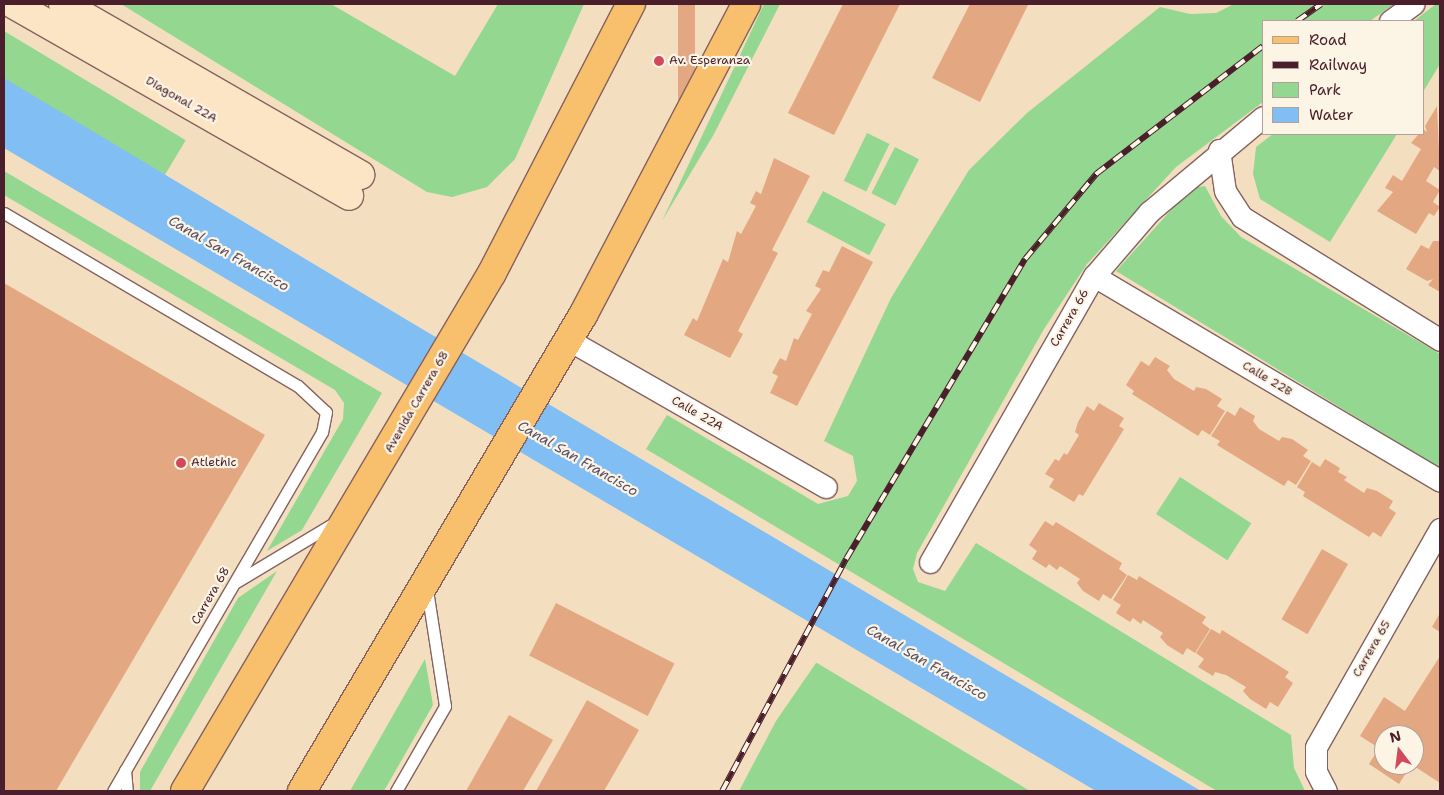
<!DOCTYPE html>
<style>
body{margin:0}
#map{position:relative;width:1444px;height:795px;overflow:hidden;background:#f3dec0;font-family:"Shantell Sans",sans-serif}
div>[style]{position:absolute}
.green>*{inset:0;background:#93d790;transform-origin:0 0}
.water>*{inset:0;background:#80bef4}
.building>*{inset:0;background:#e3a881;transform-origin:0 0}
.roads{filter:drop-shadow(1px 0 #85625f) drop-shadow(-1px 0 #85625f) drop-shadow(0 1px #85625f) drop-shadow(0 -1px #85625f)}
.lane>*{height:11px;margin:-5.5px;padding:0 5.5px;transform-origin:5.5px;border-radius:5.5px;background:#fff}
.street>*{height:21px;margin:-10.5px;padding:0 10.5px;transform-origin:10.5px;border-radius:10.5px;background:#fff}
.secondary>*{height:28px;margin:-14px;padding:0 14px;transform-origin:14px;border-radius:14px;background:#fce5c4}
.primary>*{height:28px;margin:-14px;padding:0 14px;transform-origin:14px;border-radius:14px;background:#f8bf6c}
.rail>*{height:5.5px;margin-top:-2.75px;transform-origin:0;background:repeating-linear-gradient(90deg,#fcf5e5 0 11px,#4a1f2b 0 22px);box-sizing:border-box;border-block:1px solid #4a1f2b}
.dots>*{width:14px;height:14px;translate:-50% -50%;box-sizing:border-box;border:2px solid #fcf5e5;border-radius:50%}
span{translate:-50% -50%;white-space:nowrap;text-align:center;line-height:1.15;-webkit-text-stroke:4.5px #fcf5e5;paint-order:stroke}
.poi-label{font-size:12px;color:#4a1f2b}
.left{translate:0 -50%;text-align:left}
.street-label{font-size:12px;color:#4a1f2b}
.water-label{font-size:14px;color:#5a4f67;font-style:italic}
.frame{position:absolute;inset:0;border:5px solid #4a1f2b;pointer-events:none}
.legend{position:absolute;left:1262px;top:20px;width:162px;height:115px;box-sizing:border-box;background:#fcf5e5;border:1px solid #b59f9b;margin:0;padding:6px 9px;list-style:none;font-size:15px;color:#4a1f2b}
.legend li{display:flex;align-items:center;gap:10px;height:25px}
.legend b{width:25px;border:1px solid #b59f9b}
.north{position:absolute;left:1374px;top:725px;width:50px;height:50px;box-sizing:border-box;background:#fcf5e5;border:1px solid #b59f9b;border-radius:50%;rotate:345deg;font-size:14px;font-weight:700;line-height:20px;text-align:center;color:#4a1f2b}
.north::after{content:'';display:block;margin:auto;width:18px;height:22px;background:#d1495b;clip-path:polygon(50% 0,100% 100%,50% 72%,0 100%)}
</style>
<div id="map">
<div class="green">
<div style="clip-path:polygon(121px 4px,331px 4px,455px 76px,498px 4px,584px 4px,515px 159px,487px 187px,452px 197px,427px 192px)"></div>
<div style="clip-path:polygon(764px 4px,780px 4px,714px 134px,662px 221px)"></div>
<div style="clip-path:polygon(1234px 4px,1394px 4px,1370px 21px,1263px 21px,1263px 102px,1176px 167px,1087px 264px,1044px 329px,917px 553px,913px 569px,918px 582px,945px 591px,976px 543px,1291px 735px,1294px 768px,1305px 791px,1217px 791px,646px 449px,667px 415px,818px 504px,848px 496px,857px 481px,853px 456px,824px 441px,891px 298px,969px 170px,1027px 113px,1160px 7px,1190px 14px,1216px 13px)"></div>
<div style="clip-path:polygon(1436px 4px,1440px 4px,1440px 64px,1423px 92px,1423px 21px,1414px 21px)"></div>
<div style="left:4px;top:31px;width:212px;height:47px;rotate:31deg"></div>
<div style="left:867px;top:133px;width:25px;height:53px;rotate:26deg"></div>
<div style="clip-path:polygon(1273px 134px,1397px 134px,1330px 242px,1260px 199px,1253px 174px,1256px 147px)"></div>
<div style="left:895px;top:147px;width:27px;height:52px;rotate:27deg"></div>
<div style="clip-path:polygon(4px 171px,382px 393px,302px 530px,267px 551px,343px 419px,344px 403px,335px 390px,4px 195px)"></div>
<div style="clip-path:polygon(1205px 186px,1221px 216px,1241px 237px,1440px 354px,1440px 468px,1116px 271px,1191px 188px)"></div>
<div style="left:823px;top:191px;width:71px;height:35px;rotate:28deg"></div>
<div style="left:1180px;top:477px;width:85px;height:44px;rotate:33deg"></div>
<div style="clip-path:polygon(277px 571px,150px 791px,140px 791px,140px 772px,238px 598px)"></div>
<div style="clip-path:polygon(425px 659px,433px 705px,384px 791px,350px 791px)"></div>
<div style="clip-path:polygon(816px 663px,817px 663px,1030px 791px,739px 791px,776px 721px)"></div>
</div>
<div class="water">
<div style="clip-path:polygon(4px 78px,407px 320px,1201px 791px,1096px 791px,4px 148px)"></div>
</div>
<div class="building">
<div style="left:678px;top:4px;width:17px;height:127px"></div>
<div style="clip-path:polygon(843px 4px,900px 4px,834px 135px,788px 113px)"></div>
<div style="clip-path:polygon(970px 4px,1028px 5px,980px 102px,932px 78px)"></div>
<div style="clip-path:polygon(1437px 106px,1440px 171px,1434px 167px,1426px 181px,1440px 190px,1433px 202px,1440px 207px,1434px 216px,1429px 213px,1416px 234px,1377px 211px,1393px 192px,1385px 188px,1393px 175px,1402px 181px,1421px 149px,1411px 143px,1423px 129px,1427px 132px,1425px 126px)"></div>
<div style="clip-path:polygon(774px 158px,810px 176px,772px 250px,778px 253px,738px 331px,743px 334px,730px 358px,684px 335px,693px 318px,697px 321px,723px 259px,728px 262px,737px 231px,741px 234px,756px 206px,750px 203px,756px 191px,761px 194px)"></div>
<div style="clip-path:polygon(1433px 241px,1440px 241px,1440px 292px,1428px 285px,1433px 279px,1427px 281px,1406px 269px,1421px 245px,1429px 249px)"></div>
<div style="clip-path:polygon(842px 246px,873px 262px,797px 406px,770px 393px,778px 376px,772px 373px,780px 358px,786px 361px,794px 338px,798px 340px,812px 314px,806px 311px,821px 289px,815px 286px,823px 270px,829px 272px)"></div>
<div style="clip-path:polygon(4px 283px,265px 435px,56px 791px,4px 791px)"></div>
<div style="clip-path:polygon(1155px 357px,1170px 366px,1167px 370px,1174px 379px,1194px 391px,1196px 387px,1206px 389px,1222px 399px,1217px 406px,1225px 411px,1210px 435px,1202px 430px,1198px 436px,1132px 394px,1134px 391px,1126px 385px,1141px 361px,1149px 366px)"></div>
<div style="clip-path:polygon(1099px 403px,1124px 418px,1119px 426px,1124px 429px,1083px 496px,1079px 494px,1074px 502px,1049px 487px,1054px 479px,1045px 474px,1055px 459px,1059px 461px,1064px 453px,1067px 455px,1079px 435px,1075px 432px,1078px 422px,1087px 406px,1094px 411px)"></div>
<div style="clip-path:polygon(1240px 407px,1255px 416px,1253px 421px,1259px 429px,1279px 441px,1282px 437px,1292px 439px,1308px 450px,1303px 456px,1311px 461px,1296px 485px,1288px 480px,1284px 486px,1217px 445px,1220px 441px,1211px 436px,1227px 411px,1235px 416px)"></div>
<div style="clip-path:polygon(1325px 459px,1340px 468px,1338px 472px,1347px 477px,1344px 480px,1364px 493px,1367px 488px,1377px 491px,1393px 501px,1389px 508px,1396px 513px,1381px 537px,1373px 532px,1369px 537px,1303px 496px,1305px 492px,1297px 487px,1312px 462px,1320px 467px)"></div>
<div style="clip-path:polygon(1045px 521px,1053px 526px,1056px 522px,1122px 563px,1119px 569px,1127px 575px,1111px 599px,1103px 594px,1099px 601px,1083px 591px,1077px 583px,1080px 579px,1060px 566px,1057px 570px,1049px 564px,1046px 568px,1032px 559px,1037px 551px,1029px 545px)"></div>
<div style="left:1322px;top:549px;width:30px;height:81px;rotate:30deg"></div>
<div style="clip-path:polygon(1128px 575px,1137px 580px,1139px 576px,1206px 617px,1202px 623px,1210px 629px,1195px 653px,1187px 648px,1183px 655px,1167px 645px,1160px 637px,1163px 633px,1143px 620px,1141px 624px,1133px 618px,1130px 622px,1116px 613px,1121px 605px,1113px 600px)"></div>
<div style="left:556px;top:603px;width:133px;height:59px;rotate:27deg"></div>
<div style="clip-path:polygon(1440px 613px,1440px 632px,1432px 627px)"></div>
<div style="clip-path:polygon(1211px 629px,1220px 634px,1222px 630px,1289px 672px,1285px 677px,1293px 683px,1278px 707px,1270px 702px,1266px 709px,1250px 699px,1243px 691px,1246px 687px,1226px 675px,1215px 672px,1213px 676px,1198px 667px,1204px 659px,1196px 653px)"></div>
<div style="clip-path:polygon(1440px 656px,1440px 783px,1414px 766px,1414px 735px,1384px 735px,1384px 765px,1411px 765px,1399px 784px,1369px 764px,1379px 748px,1360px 736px,1384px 697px,1405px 711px)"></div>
<div style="clip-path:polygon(587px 700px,639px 730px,604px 791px,536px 791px)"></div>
<div style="clip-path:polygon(509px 715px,553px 740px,523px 791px,466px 791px)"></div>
</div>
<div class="roads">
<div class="lane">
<div style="left:4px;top:213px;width:341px;rotate:30.5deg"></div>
<div style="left:298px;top:386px;width:38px;rotate:43deg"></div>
<div style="left:326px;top:412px;width:20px;rotate:101deg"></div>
<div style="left:322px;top:432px;width:415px;rotate:120.2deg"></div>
<div style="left:236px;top:582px;width:117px;rotate:-31deg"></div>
<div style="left:125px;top:770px;width:21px;rotate:85deg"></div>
<div style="left:396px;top:791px;width:98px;rotate:-60deg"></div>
<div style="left:445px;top:706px;width:117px;rotate:-98.8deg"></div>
</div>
<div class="street">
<div style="left:1390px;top:21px;width:29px;rotate:-36deg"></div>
<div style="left:1219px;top:150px;width:41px;rotate:81.7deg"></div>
<div style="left:1225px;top:191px;width:31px;rotate:57deg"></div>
<div style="left:1242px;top:217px;width:233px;rotate:31.8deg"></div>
<div style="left:1094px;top:276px;width:402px;rotate:30.6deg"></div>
<div style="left:569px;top:340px;width:296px;rotate:29.8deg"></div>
<div style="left:930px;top:562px;width:330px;rotate:-60.2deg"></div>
<div style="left:1094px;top:276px;width:84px;rotate:-49.3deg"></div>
<div style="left:1149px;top:212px;width:148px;rotate:-39.8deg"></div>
<div style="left:1326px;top:791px;width:22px;rotate:-117deg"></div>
<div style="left:1316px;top:771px;width:24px;rotate:-90deg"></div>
<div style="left:1316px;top:747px;width:251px;rotate:-60.4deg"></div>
</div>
<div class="secondary">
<div style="left:13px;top:4px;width:387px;rotate:29.7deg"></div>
<div style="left:63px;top:4px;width:343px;rotate:29.9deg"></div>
</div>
<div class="primary">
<div style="left:185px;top:791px;width:602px;rotate:-59.35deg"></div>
<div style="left:492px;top:273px;width:303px;rotate:-62.7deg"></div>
<div style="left:302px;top:791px;width:553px;rotate:-59.45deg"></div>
<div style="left:583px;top:315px;width:351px;rotate:-62.3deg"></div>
</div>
</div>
<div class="rail">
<div style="left:1297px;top:21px;width:29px;rotate:-35deg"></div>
<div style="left:722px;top:791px;width:263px;rotate:-61.9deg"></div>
<div style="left:846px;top:559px;width:349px;rotate:-59.2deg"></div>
<div style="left:1025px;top:259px;width:111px;rotate:-50.1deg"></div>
<div style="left:1096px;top:174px;width:210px;rotate:-37.5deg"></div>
</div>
<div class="dots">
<div style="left:659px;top:61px;background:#d1495b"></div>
<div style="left:181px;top:463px;background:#d1495b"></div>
</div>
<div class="poi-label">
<span class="left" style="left:669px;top:61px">Av. Esperanza</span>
<span class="left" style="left:191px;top:463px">Atlethic</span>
</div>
<div class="street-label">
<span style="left:181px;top:100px;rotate:30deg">Diagonal 22A</span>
<span style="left:1070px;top:318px;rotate:-60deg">Carrera 66</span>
<span style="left:1267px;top:379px;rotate:31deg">Calle 22B</span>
<span style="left:417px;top:402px;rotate:-60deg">Avenida Carrera 68</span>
<span style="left:697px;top:414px;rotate:30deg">Calle 22A</span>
<span style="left:211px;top:596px;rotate:-60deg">Carrera 68</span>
<span style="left:1372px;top:649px;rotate:-60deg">Carrera 65</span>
</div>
<div class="water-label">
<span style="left:229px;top:253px;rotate:30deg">Canal San Francisco</span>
<span style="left:578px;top:458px;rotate:30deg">Canal San Francisco</span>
<span style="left:927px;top:662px;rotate:30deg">Canal San Francisco</span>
</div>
<div class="frame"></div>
<ul class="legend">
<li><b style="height:6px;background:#f8bf6c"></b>Road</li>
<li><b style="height:6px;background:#4a1f2b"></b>Railway</li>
<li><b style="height:14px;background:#93d790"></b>Park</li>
<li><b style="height:14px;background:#80bef4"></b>Water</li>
</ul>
<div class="north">N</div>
</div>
